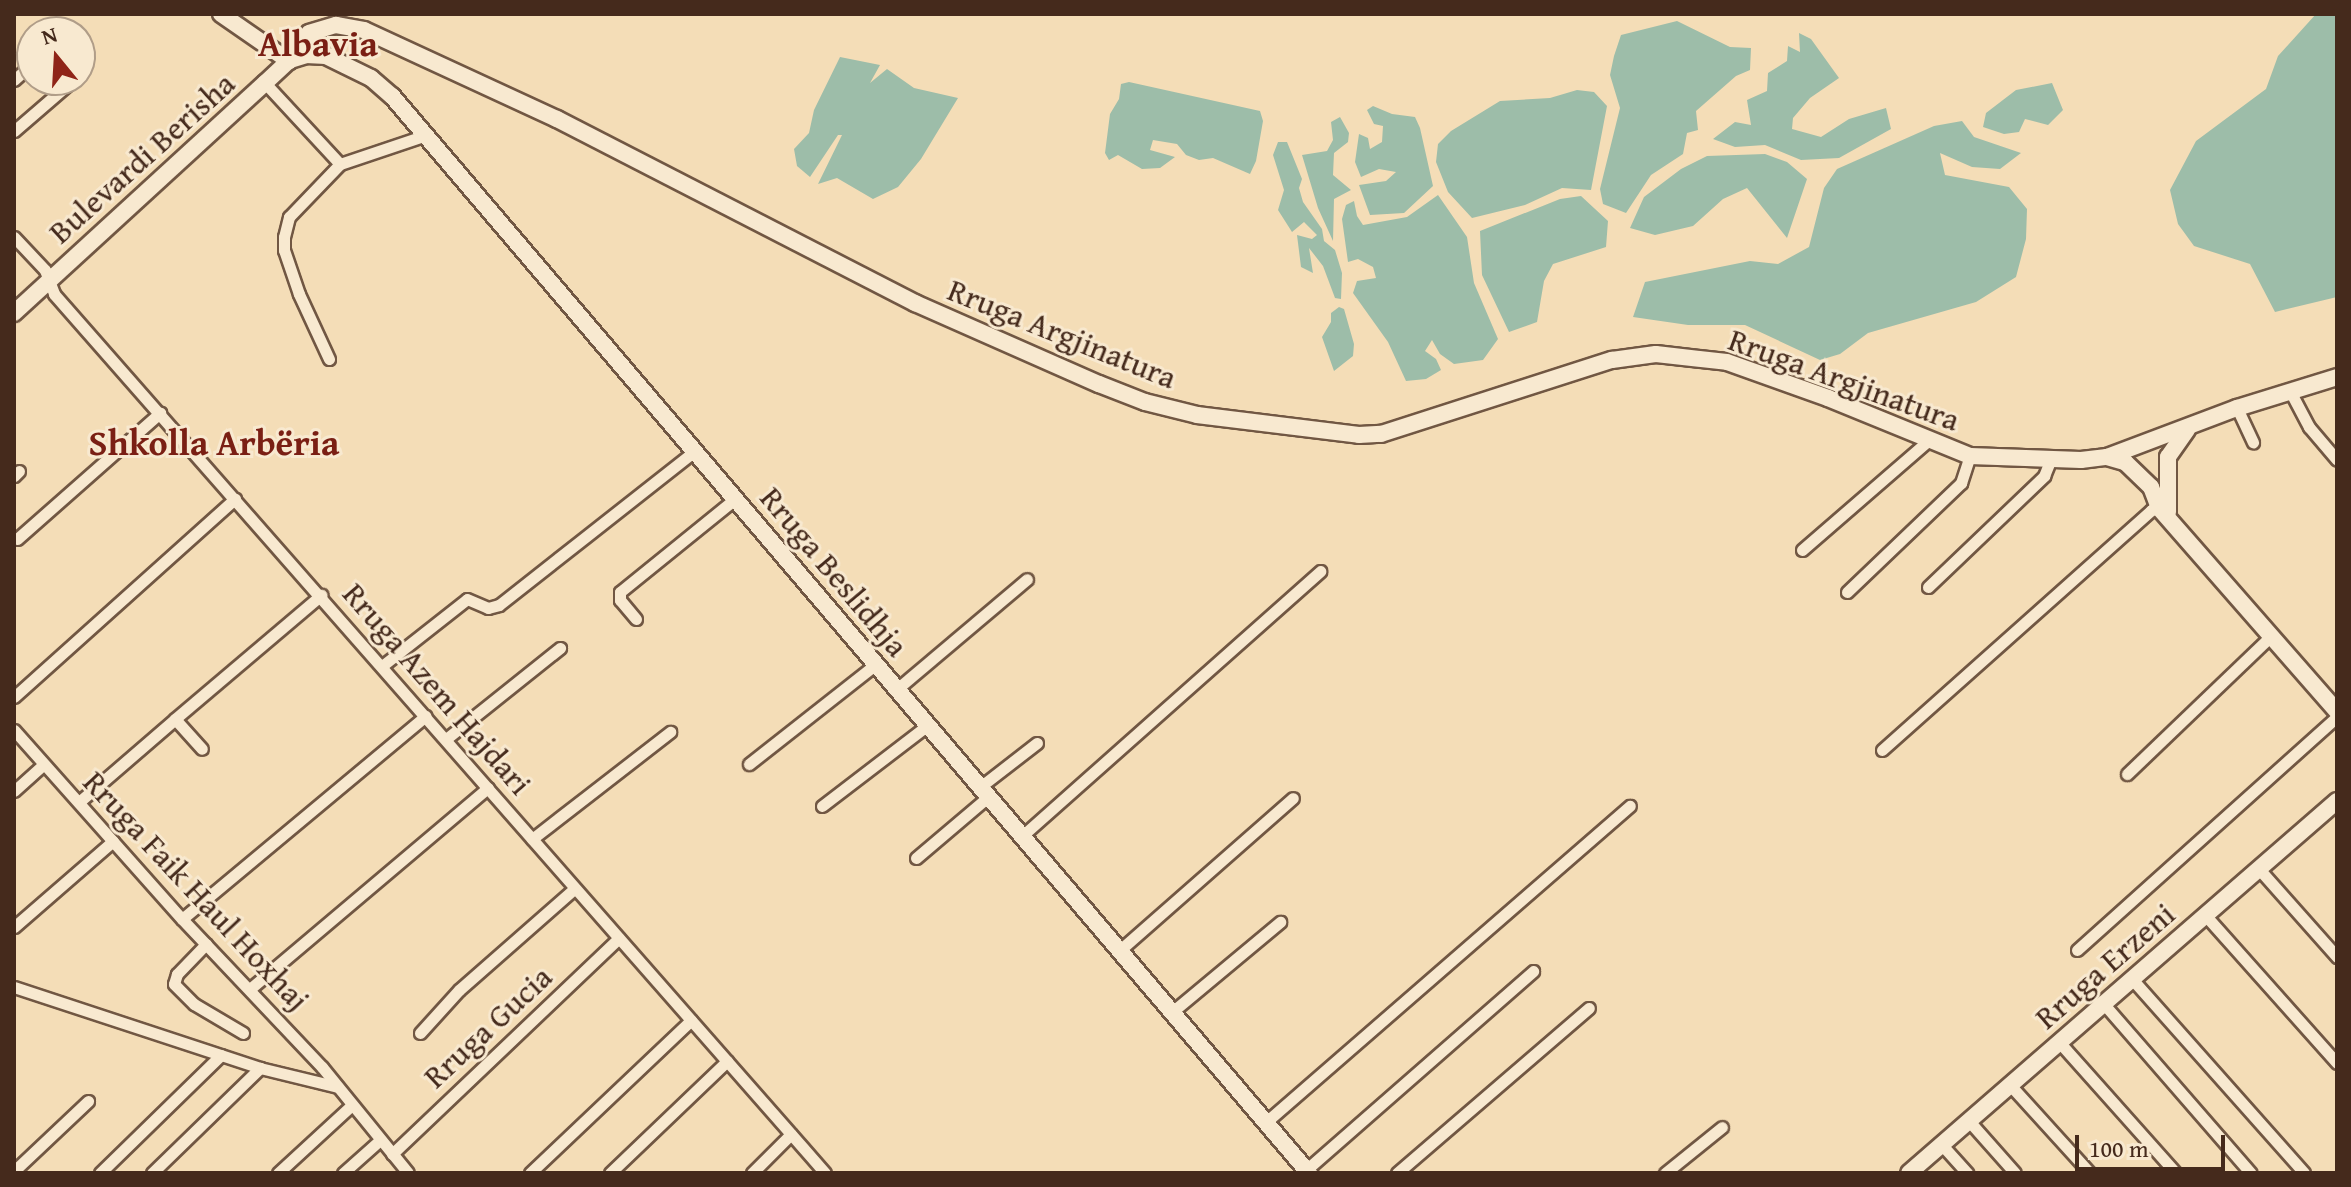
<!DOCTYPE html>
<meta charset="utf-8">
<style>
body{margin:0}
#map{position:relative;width:2351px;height:1187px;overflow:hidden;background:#f4ddb7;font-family:"Gentium Book Plus",serif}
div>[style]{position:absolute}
.water>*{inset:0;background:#9dbda9}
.roads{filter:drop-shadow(2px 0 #715743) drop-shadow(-2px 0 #715743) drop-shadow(0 2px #715743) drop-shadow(0 -2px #715743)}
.street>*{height:11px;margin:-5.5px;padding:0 5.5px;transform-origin:5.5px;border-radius:5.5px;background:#f8e9d0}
.secondary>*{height:16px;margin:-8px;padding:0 8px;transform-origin:8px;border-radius:8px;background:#f8e9d0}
span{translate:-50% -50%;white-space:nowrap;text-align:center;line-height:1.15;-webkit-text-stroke:6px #f8e9d0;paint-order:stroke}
.street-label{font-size:32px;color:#452a1c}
.quarter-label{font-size:36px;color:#7a1f14;font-weight:700}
.frame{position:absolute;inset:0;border:16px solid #452a1c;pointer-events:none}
.north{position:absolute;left:16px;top:16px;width:80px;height:80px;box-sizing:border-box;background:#f8e9d0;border:2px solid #b09d88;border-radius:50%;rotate:342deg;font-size:22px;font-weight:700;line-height:32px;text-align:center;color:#452a1c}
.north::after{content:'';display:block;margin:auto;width:28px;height:36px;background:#8f2418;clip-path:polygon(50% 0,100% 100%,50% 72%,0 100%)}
.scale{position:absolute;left:2075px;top:1135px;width:150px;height:36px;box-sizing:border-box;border:4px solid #452a1c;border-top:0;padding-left:10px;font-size:24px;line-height:28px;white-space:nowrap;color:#452a1c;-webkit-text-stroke:6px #f8e9d0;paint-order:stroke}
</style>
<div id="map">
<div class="water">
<div style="clip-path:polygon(2316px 14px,2337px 14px,2337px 297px,2275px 312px,2250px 264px,2194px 246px,2178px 224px,2170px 190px,2196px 141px,2266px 89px,2278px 56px)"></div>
<div style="clip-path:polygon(1677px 21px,1730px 47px,1751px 48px,1750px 70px,1736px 76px,1696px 111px,1698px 130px,1687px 133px,1683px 154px,1651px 175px,1626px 213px,1603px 204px,1600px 189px,1620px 108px,1610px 75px,1614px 56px,1621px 35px)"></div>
<div style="clip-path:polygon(1799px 33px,1811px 39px,1839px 78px,1810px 98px,1793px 118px,1792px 129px,1821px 137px,1849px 119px,1886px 108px,1891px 129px,1839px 158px,1801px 160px,1765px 145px,1735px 147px,1713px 139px,1735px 122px,1751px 125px,1747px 100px,1767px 91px,1768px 73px,1787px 61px,1788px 46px,1800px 52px)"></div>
<div style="clip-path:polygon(840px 57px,880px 65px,870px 83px,887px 69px,914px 88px,958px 98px,921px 159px,898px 187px,873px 199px,837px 178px,818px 184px,842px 135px,838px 135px,810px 177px,797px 166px,794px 149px,809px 133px,814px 110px)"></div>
<div style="clip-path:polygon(1129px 82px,1260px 111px,1263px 121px,1256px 161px,1250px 174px,1213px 158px,1199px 160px,1186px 155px,1177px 144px,1153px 140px,1150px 150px,1175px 157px,1160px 168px,1142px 169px,1118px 155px,1109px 160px,1105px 153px,1110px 114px,1119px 99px,1121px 84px)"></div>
<div style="clip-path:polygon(2052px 83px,2063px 110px,2048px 125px,2025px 119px,2019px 132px,2004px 134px,1983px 127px,1986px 113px,2016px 90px)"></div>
<div style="clip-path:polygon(1577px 90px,1594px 92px,1607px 106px,1591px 190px,1562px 188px,1525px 205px,1472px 218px,1448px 192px,1436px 162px,1438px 144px,1451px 131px,1500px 101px,1550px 98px)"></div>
<div style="clip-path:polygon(1373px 106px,1392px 114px,1415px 117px,1420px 128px,1433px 186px,1404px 213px,1370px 215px,1359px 185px,1386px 181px,1396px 172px,1379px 169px,1361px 177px,1355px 162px,1359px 134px,1368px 138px,1370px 149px,1382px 142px,1383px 126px,1374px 124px,1367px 110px)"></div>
<div style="clip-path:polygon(1340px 117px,1349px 133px,1348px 142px,1334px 153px,1333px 175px,1351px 190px,1334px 199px,1333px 241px,1318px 208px,1302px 155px,1327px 151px,1333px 140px,1331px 122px)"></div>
<div style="clip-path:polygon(1962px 121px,1974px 137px,2021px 153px,2000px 169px,1972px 167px,1940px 153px,1945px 175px,2009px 187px,2027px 209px,2026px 239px,2016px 277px,1976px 302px,1868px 333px,1840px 354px,1820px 360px,1745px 325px,1688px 325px,1633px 317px,1645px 282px,1750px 261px,1778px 264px,1809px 247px,1824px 188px,1837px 169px,1934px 126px)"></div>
<div style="clip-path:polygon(1278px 142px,1287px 142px,1302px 179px,1299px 188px,1303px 202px,1322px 229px,1324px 241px,1335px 250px,1342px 273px,1341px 299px,1335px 298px,1323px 266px,1309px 248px,1313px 273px,1301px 267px,1297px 235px,1312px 239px,1317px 235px,1304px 222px,1292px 232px,1278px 210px,1284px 190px,1273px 155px)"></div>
<div style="clip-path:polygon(1765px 154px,1787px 162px,1807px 179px,1787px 238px,1747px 188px,1723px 199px,1693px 226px,1655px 235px,1630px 228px,1644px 197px,1681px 169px,1707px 156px)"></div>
<div style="clip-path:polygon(1438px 195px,1467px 237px,1474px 283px,1498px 339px,1483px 360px,1454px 364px,1440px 354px,1432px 340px,1425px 351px,1436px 359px,1441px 370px,1426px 379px,1406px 381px,1388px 342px,1353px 293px,1357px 281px,1376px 278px,1373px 267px,1358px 259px,1348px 262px,1342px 219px,1346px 205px,1354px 201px,1357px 216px,1363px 225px,1407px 217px)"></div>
<div style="clip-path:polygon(1581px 196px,1608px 221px,1606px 247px,1553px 264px,1544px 281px,1537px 322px,1509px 332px,1482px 275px,1480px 231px,1560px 199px)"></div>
<div style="clip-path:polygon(1339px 307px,1344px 309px,1354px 344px,1353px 356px,1334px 371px,1322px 337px,1331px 322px,1331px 313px)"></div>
</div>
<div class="roads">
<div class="street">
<div style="left:69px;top:32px;width:1px;rotate:-45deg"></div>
<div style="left:14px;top:80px;width:24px;rotate:-42deg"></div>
<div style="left:265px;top:83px;width:110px;rotate:47.2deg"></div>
<div style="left:340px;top:164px;width:91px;rotate:-18.6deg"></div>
<div style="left:14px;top:131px;width:78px;rotate:-40.8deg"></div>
<div style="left:14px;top:237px;width:45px;rotate:46.8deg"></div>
<div style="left:45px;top:270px;width:26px;rotate:69deg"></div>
<div style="left:54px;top:294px;width:1169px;rotate:48.74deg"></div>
<div style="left:329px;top:359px;width:72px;rotate:-114.8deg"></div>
<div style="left:299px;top:294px;width:46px;rotate:-108.8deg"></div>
<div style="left:284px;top:250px;width:13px;rotate:-90deg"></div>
<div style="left:284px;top:237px;width:21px;rotate:-76deg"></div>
<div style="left:289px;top:217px;width:74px;rotate:-46.1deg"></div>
<div style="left:2290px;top:391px;width:41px;rotate:62.2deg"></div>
<div style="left:2309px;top:427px;width:43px;rotate:49.7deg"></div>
<div style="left:2237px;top:408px;width:38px;rotate:65deg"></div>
<div style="left:14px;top:476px;width:7px;rotate:-45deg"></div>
<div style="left:17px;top:539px;width:191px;rotate:-41.4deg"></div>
<div style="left:1802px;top:550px;width:167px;rotate:-40.9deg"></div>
<div style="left:1928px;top:587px;width:161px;rotate:-43.7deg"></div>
<div style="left:2044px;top:476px;width:16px;rotate:-68deg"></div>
<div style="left:1847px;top:592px;width:158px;rotate:-43.7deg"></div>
<div style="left:1961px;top:483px;width:28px;rotate:-72deg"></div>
<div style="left:636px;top:619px;width:25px;rotate:-130deg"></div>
<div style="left:620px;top:600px;width:8px;rotate:-90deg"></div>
<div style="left:620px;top:592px;width:148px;rotate:-39deg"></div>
<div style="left:382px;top:666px;width:108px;rotate:-38.2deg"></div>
<div style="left:467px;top:599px;width:23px;rotate:23deg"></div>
<div style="left:488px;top:608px;width:11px;rotate:-15deg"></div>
<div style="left:499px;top:605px;width:249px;rotate:-38.2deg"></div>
<div style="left:897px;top:689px;width:170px;rotate:-40.2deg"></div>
<div style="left:14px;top:697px;width:297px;rotate:-41.9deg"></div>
<div style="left:175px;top:719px;width:192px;rotate:-40.3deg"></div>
<div style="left:14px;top:730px;width:253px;rotate:48.4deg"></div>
<div style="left:182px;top:919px;width:204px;rotate:46.6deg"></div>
<div style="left:322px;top:1067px;width:136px;rotate:50.9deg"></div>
<div style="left:446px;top:739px;width:146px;rotate:-38.6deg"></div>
<div style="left:1882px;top:750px;width:361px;rotate:-41.7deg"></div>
<div style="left:2151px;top:510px;width:8px;rotate:-14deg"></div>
<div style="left:749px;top:764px;width:162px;rotate:-38.2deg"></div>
<div style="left:2127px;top:774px;width:199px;rotate:-43.8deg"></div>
<div style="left:980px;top:787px;width:72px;rotate:-37.7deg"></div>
<div style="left:14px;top:791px;width:40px;rotate:-42deg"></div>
<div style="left:79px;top:802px;width:127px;rotate:-40.8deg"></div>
<div style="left:175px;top:719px;width:40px;rotate:48deg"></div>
<div style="left:822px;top:806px;width:133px;rotate:-37.4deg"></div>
<div style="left:1022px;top:836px;width:399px;rotate:-41.6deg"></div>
<div style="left:532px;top:839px;width:175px;rotate:-37.8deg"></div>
<div style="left:916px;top:858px;width:96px;rotate:-40.3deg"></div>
<div style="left:2259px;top:869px;width:118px;rotate:48.4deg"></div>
<div style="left:2206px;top:916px;width:197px;rotate:48.3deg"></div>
<div style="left:182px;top:919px;width:317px;rotate:-39.8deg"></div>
<div style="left:14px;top:927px;width:131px;rotate:-41deg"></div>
<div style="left:206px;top:944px;width:42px;rotate:134deg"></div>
<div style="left:177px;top:974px;width:10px;rotate:107deg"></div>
<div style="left:174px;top:984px;width:28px;rotate:45deg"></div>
<div style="left:194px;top:1004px;width:57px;rotate:30.6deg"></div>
<div style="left:1120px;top:950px;width:230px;rotate:-41.3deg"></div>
<div style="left:2077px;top:950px;width:349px;rotate:-41.9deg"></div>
<div style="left:2132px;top:979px;width:259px;rotate:48.4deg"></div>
<div style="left:14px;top:987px;width:259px;rotate:18.2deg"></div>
<div style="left:260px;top:1068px;width:80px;rotate:13.7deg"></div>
<div style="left:251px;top:988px;width:310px;rotate:-40.2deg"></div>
<div style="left:2103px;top:1003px;width:225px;rotate:49deg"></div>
<div style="left:1172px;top:1012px;width:141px;rotate:-39.8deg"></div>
<div style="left:420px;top:1033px;width:58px;rotate:-47.8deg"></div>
<div style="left:459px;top:990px;width:154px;rotate:-41.3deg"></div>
<div style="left:2060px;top:1043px;width:174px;rotate:48.3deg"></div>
<div style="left:2011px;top:1086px;width:118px;rotate:47.8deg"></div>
<div style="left:1969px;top:1121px;width:69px;rotate:48.5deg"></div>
<div style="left:1266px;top:1122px;width:482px;rotate:-41deg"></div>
<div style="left:1942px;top:1145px;width:38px;rotate:48deg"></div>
<div style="left:392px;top:1154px;width:313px;rotate:-43.6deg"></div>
<div style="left:1306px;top:1170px;width:302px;rotate:-41.2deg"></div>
<div style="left:14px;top:1171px;width:102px;rotate:-43.4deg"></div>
<div style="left:100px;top:1173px;width:169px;rotate:-44.3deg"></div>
<div style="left:152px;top:1173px;width:151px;rotate:-44.2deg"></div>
<div style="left:278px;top:1173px;width:100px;rotate:-42.6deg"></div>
<div style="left:343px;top:1173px;width:50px;rotate:-41.7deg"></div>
<div style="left:530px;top:1173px;width:222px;rotate:-43.5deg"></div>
<div style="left:610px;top:1173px;width:162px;rotate:-43.7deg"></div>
<div style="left:752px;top:1173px;width:55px;rotate:-45deg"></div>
<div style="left:1397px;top:1173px;width:253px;rotate:-40.7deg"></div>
<div style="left:1665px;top:1173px;width:73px;rotate:-38.9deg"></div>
</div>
<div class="secondary">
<div style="left:221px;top:14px;width:83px;rotate:34.7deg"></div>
<div style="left:290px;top:60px;width:17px;rotate:-17deg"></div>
<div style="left:306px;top:55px;width:20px;rotate:3deg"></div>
<div style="left:326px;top:56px;width:50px;rotate:26.1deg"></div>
<div style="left:371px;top:78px;width:28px;rotate:41deg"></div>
<div style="left:392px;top:96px;width:1415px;rotate:49.59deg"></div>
<div style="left:14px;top:313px;width:340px;rotate:-42.5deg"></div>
<div style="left:265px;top:83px;width:33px;rotate:-43deg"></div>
<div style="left:289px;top:61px;width:34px;rotate:-54deg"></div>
<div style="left:309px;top:33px;width:28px;rotate:-17deg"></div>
<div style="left:336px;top:25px;width:28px;rotate:10deg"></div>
<div style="left:364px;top:30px;width:213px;rotate:24.8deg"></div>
<div style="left:557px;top:119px;width:403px;rotate:27.2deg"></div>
<div style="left:915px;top:303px;width:201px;rotate:23.8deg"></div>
<div style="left:1099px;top:384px;width:49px;rotate:21.4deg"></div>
<div style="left:1145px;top:402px;width:54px;rotate:14deg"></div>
<div style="left:1197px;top:415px;width:163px;rotate:7deg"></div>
<div style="left:1359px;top:435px;width:22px;rotate:-3deg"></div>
<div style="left:1381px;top:434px;width:243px;rotate:-17.8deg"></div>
<div style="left:1612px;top:360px;width:44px;rotate:-7.8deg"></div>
<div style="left:1656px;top:354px;width:71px;rotate:6.4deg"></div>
<div style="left:1727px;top:362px;width:107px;rotate:19.6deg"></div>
<div style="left:1828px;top:398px;width:153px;rotate:22.2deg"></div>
<div style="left:1970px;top:456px;width:111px;rotate:2.1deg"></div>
<div style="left:2081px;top:460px;width:26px;rotate:-7deg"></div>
<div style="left:2107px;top:457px;width:139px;rotate:-20.7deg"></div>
<div style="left:2237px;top:408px;width:105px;rotate:-17.2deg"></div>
<div style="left:2107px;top:457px;width:19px;rotate:16deg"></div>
<div style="left:2125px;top:462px;width:36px;rotate:44deg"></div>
<div style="left:2151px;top:487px;width:22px;rotate:69deg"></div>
<div style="left:2159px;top:508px;width:270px;rotate:48.8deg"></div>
<div style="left:2168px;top:512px;width:55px;rotate:-90deg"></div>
<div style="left:2168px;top:457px;width:33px;rotate:-55deg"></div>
<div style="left:1909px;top:1173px;width:567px;rotate:-41deg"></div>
</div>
</div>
<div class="street-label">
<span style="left:142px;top:158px;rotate:-42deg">Bulevardi Berisha</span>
<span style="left:1062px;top:334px;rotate:22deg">Rruga Argjinatura</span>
<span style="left:1844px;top:380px;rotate:20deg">Rruga Argjinatura</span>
<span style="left:834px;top:572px;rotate:50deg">Rruga Beslidhja</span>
<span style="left:437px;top:689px;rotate:49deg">Rruga Azem Hajdari</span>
<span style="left:196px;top:891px;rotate:47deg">Rruga Faik Haul Hoxhaj</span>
<span style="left:2105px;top:966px;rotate:-41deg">Rruga Erzeni</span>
<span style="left:488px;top:1027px;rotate:-43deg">Rruga Gucia</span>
</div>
<div class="quarter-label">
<span style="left:318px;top:43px">Albavia</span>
<span style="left:214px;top:442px">Shkolla Arbëria</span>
</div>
<div class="frame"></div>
<div class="north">N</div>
<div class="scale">100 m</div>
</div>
